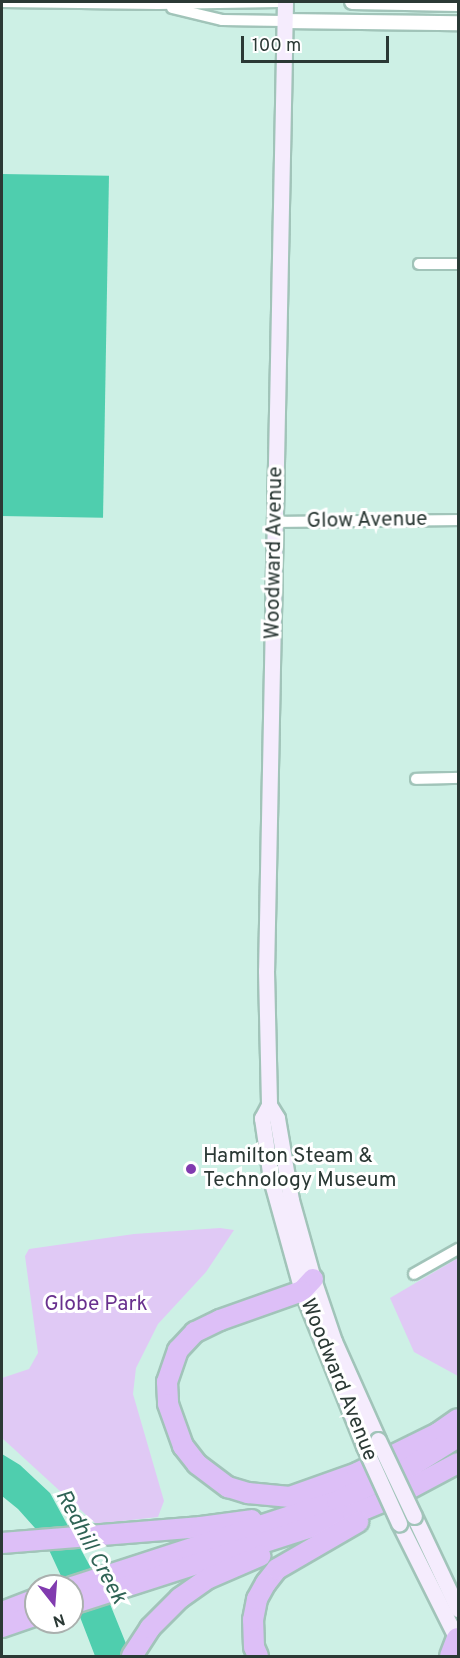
<!DOCTYPE html>
<style>
body{margin:0}
#map{position:relative;width:460px;height:1658px;overflow:hidden;background:#cdf0e5;font-family:Overpass,sans-serif}
div>[style]{position:absolute}
.green>*{inset:0;background:#e0c9f5}
.water>*{inset:0;background:#4fceae;transform-origin:0 0}
.roads{filter:drop-shadow(2px 0 #a1c4b9) drop-shadow(-2px 0 #a1c4b9) drop-shadow(0 2px #a1c4b9) drop-shadow(0 -2px #a1c4b9)}
.minor>*{height:10px;margin:-5px;padding:0 5px;transform-origin:5px;border-radius:5px;background:#fff}
.tertiary>*{height:14px;margin:-7px;padding:0 7px;transform-origin:7px;border-radius:7px;background:#fff}
.secondary>*{height:15px;margin:-7.5px;padding:0 7.5px;transform-origin:7.5px;border-radius:7.5px;background:#f5ecfd}
.motorway>*{height:20px;margin:-10px;padding:0 10px;transform-origin:10px;border-radius:10px;background:#ddbff7}
.bridges{filter:drop-shadow(2px 0 #a1c4b9) drop-shadow(-2px 0 #a1c4b9) drop-shadow(0 2px #a1c4b9) drop-shadow(0 -2px #a1c4b9)}
.secondary-bridge>*{height:15px;margin:-7.5px;padding:0 7.5px;transform-origin:7.5px;border-radius:7.5px;background:#f5ecfd}
.dots>*{width:16px;height:16px;translate:-50% -50%;box-sizing:border-box;border:3px solid #fff;border-radius:50%}
span{translate:-50% -50%;white-space:nowrap;text-align:center;line-height:1.15;-webkit-text-stroke:6px #fff;paint-order:stroke}
.street-label{font-size:21px;color:#2b3935}
.poi-label{font-size:21px;color:#2b3935}
.left{translate:0 -50%;text-align:left}
.park-label{font-size:21px;color:#69318e}
.water-label{font-size:22px;color:#2f6355;font-style:italic}
.frame{position:absolute;inset:0;border:3px solid #2b3935;pointer-events:none}
.north{position:absolute;left:24px;top:1574px;width:60px;height:60px;box-sizing:border-box;background:#fff;border:2px solid #aab0ae;border-radius:50%;rotate:163deg;font-size:16px;font-weight:700;line-height:24px;text-align:center;color:#2b3935}
.north::after{content:'';display:block;margin:auto;width:21px;height:27px;background:#813baf;clip-path:polygon(50% 0,100% 100%,50% 72%,0 100%)}
.scale{position:absolute;left:241px;top:36px;width:148px;height:27px;box-sizing:border-box;border:3px solid #2b3935;border-top:0;padding-left:8px;font-size:18px;line-height:21px;white-space:nowrap;color:#2b3935;-webkit-text-stroke:4px #fff;paint-order:stroke}
</style>
<div id="map">
<div class="green">
<div style="clip-path:polygon(220px 1228px,234px 1230px,206px 1272px,158px 1324px,136px 1368px,133px 1394px,164px 1501px,158px 1517px,96px 1524px,2px 1438px,2px 1378px,29px 1369px,38px 1353px,25px 1256px,29px 1249px,134px 1234px)"></div>
<div style="clip-path:polygon(458px 1258px,458px 1376px,414px 1352px,390px 1298px)"></div>
</div>
<div class="water">
<div style="left:2px;top:174px;width:107px;height:342px;rotate:1deg"></div>
<div style="clip-path:polygon(2px 1454px,20px 1465px,50px 1493px,108px 1599px,131px 1656px,95px 1656px,80px 1617px,43px 1537px,18px 1509px,2px 1496px)"></div>
</div>
<div class="roads">
<div class="minor">
<div style="left:2px;top:2px;width:156px;rotate:0.7deg"></div>
<div style="left:158px;top:4px;width:121px;rotate:-0.9deg"></div>
<div style="left:172px;top:8px;width:51px;rotate:13.5deg"></div>
<div style="left:222px;top:20px;width:62px;rotate:0.9deg"></div>
<div style="left:419px;top:264px;width:39px"></div>
<div style="left:276px;top:522px;width:182px;rotate:-0.6deg"></div>
<div style="left:416px;top:779px;width:42px;rotate:-1.4deg"></div>
<div style="left:414px;top:1274px;width:51px;rotate:-29.6deg"></div>
</div>
<div class="tertiary">
<div style="left:352px;top:2px;width:106px;rotate:1.1deg"></div>
<div style="left:284px;top:21px;width:174px;rotate:0.7deg"></div>
</div>
<div class="secondary">
<div style="left:285px;top:2px;width:969px;rotate:91.12deg"></div>
<div style="left:266px;top:971px;width:134px;rotate:88.7deg"></div>
<div style="left:269px;top:1105px;width:15px;rotate:118deg"></div>
<div style="left:262px;top:1118px;width:62px;rotate:81.6deg"></div>
<div style="left:271px;top:1179px;width:116px;rotate:74.5deg"></div>
<div style="left:302px;top:1291px;width:167px;rotate:68.2deg"></div>
<div style="left:269px;top:1105px;width:15px;rotate:58deg"></div>
<div style="left:277px;top:1118px;width:83px;rotate:80.3deg"></div>
<div style="left:291px;top:1200px;width:82px;rotate:74.4deg"></div>
<div style="left:313px;top:1279px;width:65px;rotate:71.3deg"></div>
<div style="left:334px;top:1341px;width:108px;rotate:66deg"></div>
<div style="left:414px;top:1516px;width:103px;rotate:64.7deg"></div>
<div style="left:399px;top:1523px;width:132px;rotate:63.4deg"></div>
</div>
<div class="motorway">
<div style="left:313px;top:1279px;width:16px;rotate:133deg"></div>
<div style="left:302px;top:1291px;width:87px;rotate:160.5deg"></div>
<div style="left:220px;top:1320px;width:28px;rotate:154deg"></div>
<div style="left:195px;top:1332px;width:25px;rotate:133deg"></div>
<div style="left:178px;top:1350px;width:34px;rotate:109deg"></div>
<div style="left:167px;top:1382px;width:22px;rotate:87deg"></div>
<div style="left:168px;top:1404px;width:45px;rotate:70.3deg"></div>
<div style="left:183px;top:1446px;width:23px;rotate:52deg"></div>
<div style="left:197px;top:1464px;width:39px;rotate:37deg"></div>
<div style="left:228px;top:1487px;width:21px;rotate:17deg"></div>
<div style="left:248px;top:1493px;width:42px;rotate:5.4deg"></div>
<div style="left:290px;top:1497px;width:71px;rotate:-19.7deg"></div>
<div style="left:357px;top:1473px;width:90px;rotate:-26.3deg"></div>
<div style="left:438px;top:1433px;width:24px;rotate:-35deg"></div>
<div style="left:2px;top:1543px;width:200px;rotate:-4.6deg"></div>
<div style="left:201px;top:1527px;width:51px;rotate:-7.8deg"></div>
<div style="left:72px;top:1587px;width:279px;rotate:-18deg"></div>
<div style="left:337px;top:1501px;width:81px;rotate:-25deg"></div>
<div style="left:410px;top:1467px;width:57px;rotate:-32deg"></div>
<div style="left:72px;top:1604px;width:295px;rotate:-17.8deg"></div>
<div style="left:353px;top:1514px;width:44px;rotate:-22.5deg"></div>
<div style="left:394px;top:1497px;width:72px;rotate:-28deg"></div>
<div style="left:2px;top:1612px;width:36px;rotate:-21deg"></div>
<div style="left:2px;top:1627px;width:36px;rotate:-19deg"></div>
<div style="left:132px;top:1656px;width:33px;rotate:-57deg"></div>
<div style="left:150px;top:1628px;width:42px;rotate:-45deg"></div>
<div style="left:180px;top:1598px;width:35px;rotate:-35deg"></div>
<div style="left:209px;top:1578px;width:56px;rotate:-23.3deg"></div>
<div style="left:258px;top:1656px;width:10px;rotate:-114deg"></div>
<div style="left:254px;top:1647px;width:27px;rotate:-92deg"></div>
<div style="left:253px;top:1620px;width:21px;rotate:-79deg"></div>
<div style="left:257px;top:1599px;width:18px;rotate:-61deg"></div>
<div style="left:266px;top:1583px;width:18px;rotate:-52deg"></div>
<div style="left:277px;top:1569px;width:94px;rotate:-30.1deg"></div>
<div style="left:450px;top:1656px;width:19px;rotate:-69deg"></div>
</div>
</div>
<div class="bridges">
<div class="secondary-bridge">
<div style="left:378px;top:1440px;width:84px;rotate:64.7deg"></div>
<div style="left:364px;top:1446px;width:85px;rotate:65.6deg"></div>
</div>
</div>
<div class="dots">
<div style="left:191px;top:1169px;background:#813baf"></div>
</div>
<div class="street-label">
<span style="left:367px;top:521px;rotate:-1deg">Glow Avenue</span>
<span style="left:275px;top:553px;rotate:-89deg">Woodward Avenue</span>
<span style="left:338px;top:1380px;rotate:68deg">Woodward Avenue</span>
</div>
<div class="poi-label">
<span class="left" style="left:203px;top:1169px">Hamilton Steam &amp;<br>Technology Museum</span>
</div>
<div class="park-label">
<span style="left:96px;top:1305px">Globe Park</span>
</div>
<div class="water-label">
<span style="left:90px;top:1547px;rotate:62deg">Redhill Creek</span>
</div>
<div class="frame"></div>
<div class="north">N</div>
<div class="scale">100 m</div>
</div>
